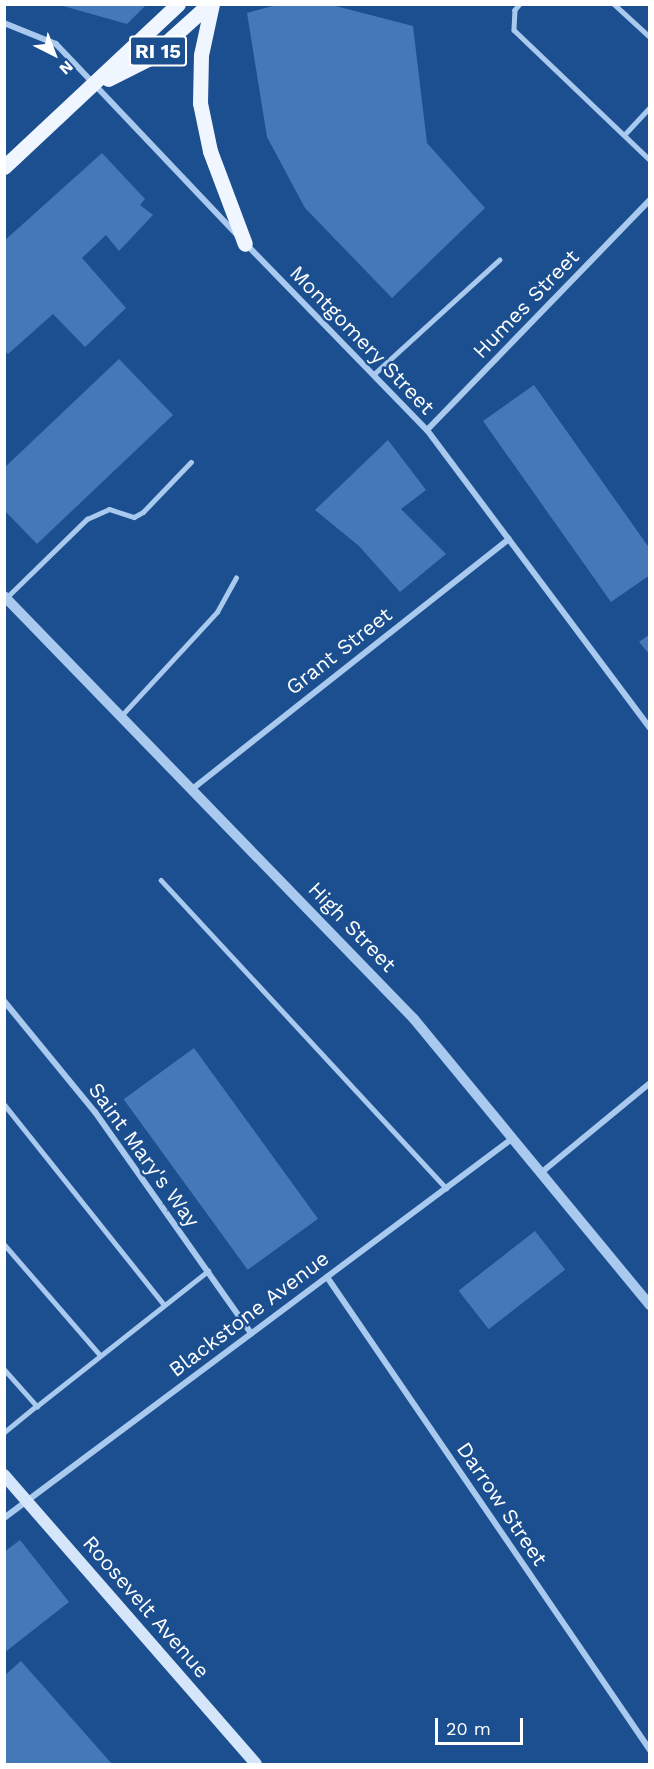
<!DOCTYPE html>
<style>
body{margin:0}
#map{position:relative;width:654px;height:1769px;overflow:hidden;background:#1b4f8f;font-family:"Work Sans",sans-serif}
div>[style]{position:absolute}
.building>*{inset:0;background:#4478b7;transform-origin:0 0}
.service>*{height:4.5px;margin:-2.25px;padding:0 2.25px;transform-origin:2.25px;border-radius:2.25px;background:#a9c9ee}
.minor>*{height:6px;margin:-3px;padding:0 3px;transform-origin:3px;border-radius:3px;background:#a9c9ee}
.tertiary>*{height:10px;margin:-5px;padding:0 5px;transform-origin:5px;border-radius:5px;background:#a9c9ee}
.secondary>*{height:12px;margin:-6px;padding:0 6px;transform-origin:6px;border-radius:6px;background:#d6e6fa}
.primary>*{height:15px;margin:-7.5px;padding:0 7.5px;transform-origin:7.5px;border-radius:7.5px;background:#f0f6ff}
span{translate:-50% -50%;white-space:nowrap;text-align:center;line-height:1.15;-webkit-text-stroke:5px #1b4f8f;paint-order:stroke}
.shield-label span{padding:2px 4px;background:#1b4f8f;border:2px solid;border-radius:4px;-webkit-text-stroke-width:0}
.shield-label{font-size:20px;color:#fff;font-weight:700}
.street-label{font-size:21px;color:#fff}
.frame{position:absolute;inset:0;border:6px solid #fff;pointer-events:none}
.north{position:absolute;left:24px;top:24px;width:60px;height:60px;-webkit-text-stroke:4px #1b4f8f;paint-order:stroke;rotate:138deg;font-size:16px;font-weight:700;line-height:24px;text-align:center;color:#fff}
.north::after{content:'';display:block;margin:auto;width:21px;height:27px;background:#fff;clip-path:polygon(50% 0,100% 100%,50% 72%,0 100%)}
.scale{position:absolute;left:435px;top:1718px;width:88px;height:27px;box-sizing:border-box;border:3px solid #fff;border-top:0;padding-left:8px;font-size:18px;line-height:21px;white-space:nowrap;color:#fff;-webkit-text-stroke:4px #1b4f8f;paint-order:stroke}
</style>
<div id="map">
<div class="building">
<div style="clip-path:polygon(56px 4px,147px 4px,127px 24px)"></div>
<div style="clip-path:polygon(280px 4px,328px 4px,413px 26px,427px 143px,485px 208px,392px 298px,305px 208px,267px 137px,247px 13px)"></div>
<div style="clip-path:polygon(102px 153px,145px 199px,140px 205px,153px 215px,119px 251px,106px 235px,82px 258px,126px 308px,85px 347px,53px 314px,8px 354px,4px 350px,4px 241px)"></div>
<div style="clip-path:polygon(119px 359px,173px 415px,37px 544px,4px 510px,4px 468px)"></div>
<div style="clip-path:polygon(534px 385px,650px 549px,650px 575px,611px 602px,483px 421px)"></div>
<div style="clip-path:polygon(388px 440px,426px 490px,401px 509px,446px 554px,400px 592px,359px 546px,315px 510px)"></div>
<div style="clip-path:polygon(650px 634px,650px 655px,639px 642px)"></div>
<div style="left:194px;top:1048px;width:211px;height:87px;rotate:54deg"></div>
<div style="left:535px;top:1231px;width:49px;height:97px;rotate:52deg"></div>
<div style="clip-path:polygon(20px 1540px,69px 1602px,4px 1653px,4px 1552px)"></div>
<div style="clip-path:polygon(21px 1661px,112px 1764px,4px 1764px,4px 1676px)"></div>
</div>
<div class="service">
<div style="left:520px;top:4px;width:8px;rotate:130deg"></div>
<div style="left:515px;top:10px;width:20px;rotate:93deg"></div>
<div style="left:514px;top:30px;width:188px;rotate:43.7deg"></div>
<div style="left:614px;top:4px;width:49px;rotate:42.5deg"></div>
<div style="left:624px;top:135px;width:38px;rotate:-47deg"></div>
<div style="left:373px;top:375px;width:171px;rotate:-42.4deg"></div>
<div style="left:6px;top:598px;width:113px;rotate:-44.3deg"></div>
<div style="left:87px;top:519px;width:24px;rotate:-24deg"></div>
<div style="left:109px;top:509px;width:26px;rotate:18deg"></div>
<div style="left:134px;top:517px;width:10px;rotate:-29deg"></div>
<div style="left:143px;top:512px;width:69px;rotate:-46.2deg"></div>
<div style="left:122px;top:715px;width:140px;rotate:-47.3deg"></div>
<div style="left:217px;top:612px;width:39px;rotate:-61deg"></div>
<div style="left:161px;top:880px;width:420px;rotate:47.2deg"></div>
<div style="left:4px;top:1104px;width:255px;rotate:51.4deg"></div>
<div style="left:4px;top:1244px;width:147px;rotate:49.1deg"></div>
<div style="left:4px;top:1369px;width:50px;rotate:48.3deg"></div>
<div style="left:37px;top:1406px;width:43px;rotate:140.7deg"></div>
<div style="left:37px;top:1406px;width:218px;rotate:-38.3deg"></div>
</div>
<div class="minor">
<div style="left:4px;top:23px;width:56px;rotate:22deg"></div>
<div style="left:56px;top:44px;width:262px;rotate:46.5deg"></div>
<div style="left:245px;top:243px;width:261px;rotate:45.8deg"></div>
<div style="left:427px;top:430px;width:372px;rotate:53.2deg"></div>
<div style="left:427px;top:430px;width:320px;rotate:-45.9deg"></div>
<div style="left:191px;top:790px;width:405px;rotate:-38.3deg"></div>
<div style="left:4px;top:1001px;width:144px;rotate:50.7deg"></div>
<div style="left:95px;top:1112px;width:271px;rotate:54.8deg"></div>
<div style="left:542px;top:1172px;width:140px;rotate:-39.5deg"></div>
<div style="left:327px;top:1277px;width:573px;rotate:55.67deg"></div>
<div style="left:4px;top:1518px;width:635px;rotate:-36.74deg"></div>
</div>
<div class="tertiary">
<div style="left:4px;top:596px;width:589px;rotate:45.89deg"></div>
<div style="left:414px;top:1019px;width:371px;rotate:50.5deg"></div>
</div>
<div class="secondary">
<div style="left:4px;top:1475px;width:383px;rotate:48.9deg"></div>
</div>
<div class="primary">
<div style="left:212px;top:4px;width:52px;rotate:102.2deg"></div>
<div style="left:201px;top:55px;width:48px;rotate:91.2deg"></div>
<div style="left:200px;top:103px;width:49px;rotate:78.2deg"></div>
<div style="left:210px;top:151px;width:99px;rotate:69.4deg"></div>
<div style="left:108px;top:79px;width:45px;rotate:-26.6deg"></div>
<div style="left:148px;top:59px;width:82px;rotate:-42deg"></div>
<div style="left:4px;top:167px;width:238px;rotate:-43.1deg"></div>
</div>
<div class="shield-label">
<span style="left:158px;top:51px">RI 15</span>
</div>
<div class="street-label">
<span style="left:526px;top:304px;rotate:-46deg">Humes Street</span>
<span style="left:362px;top:340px;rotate:46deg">Montgomery Street</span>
<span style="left:339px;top:651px;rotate:-38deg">Grant Street</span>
<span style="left:352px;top:927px;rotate:46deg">High Street</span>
<span style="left:144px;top:1155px;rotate:54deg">Saint Mary's Way</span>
<span style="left:249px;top:1314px;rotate:-37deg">Blackstone Avenue</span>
<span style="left:502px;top:1504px;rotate:56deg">Darrow Street</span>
<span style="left:146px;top:1607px;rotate:49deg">Roosevelt Avenue</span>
</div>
<div class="frame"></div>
<div class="north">N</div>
<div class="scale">20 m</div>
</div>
